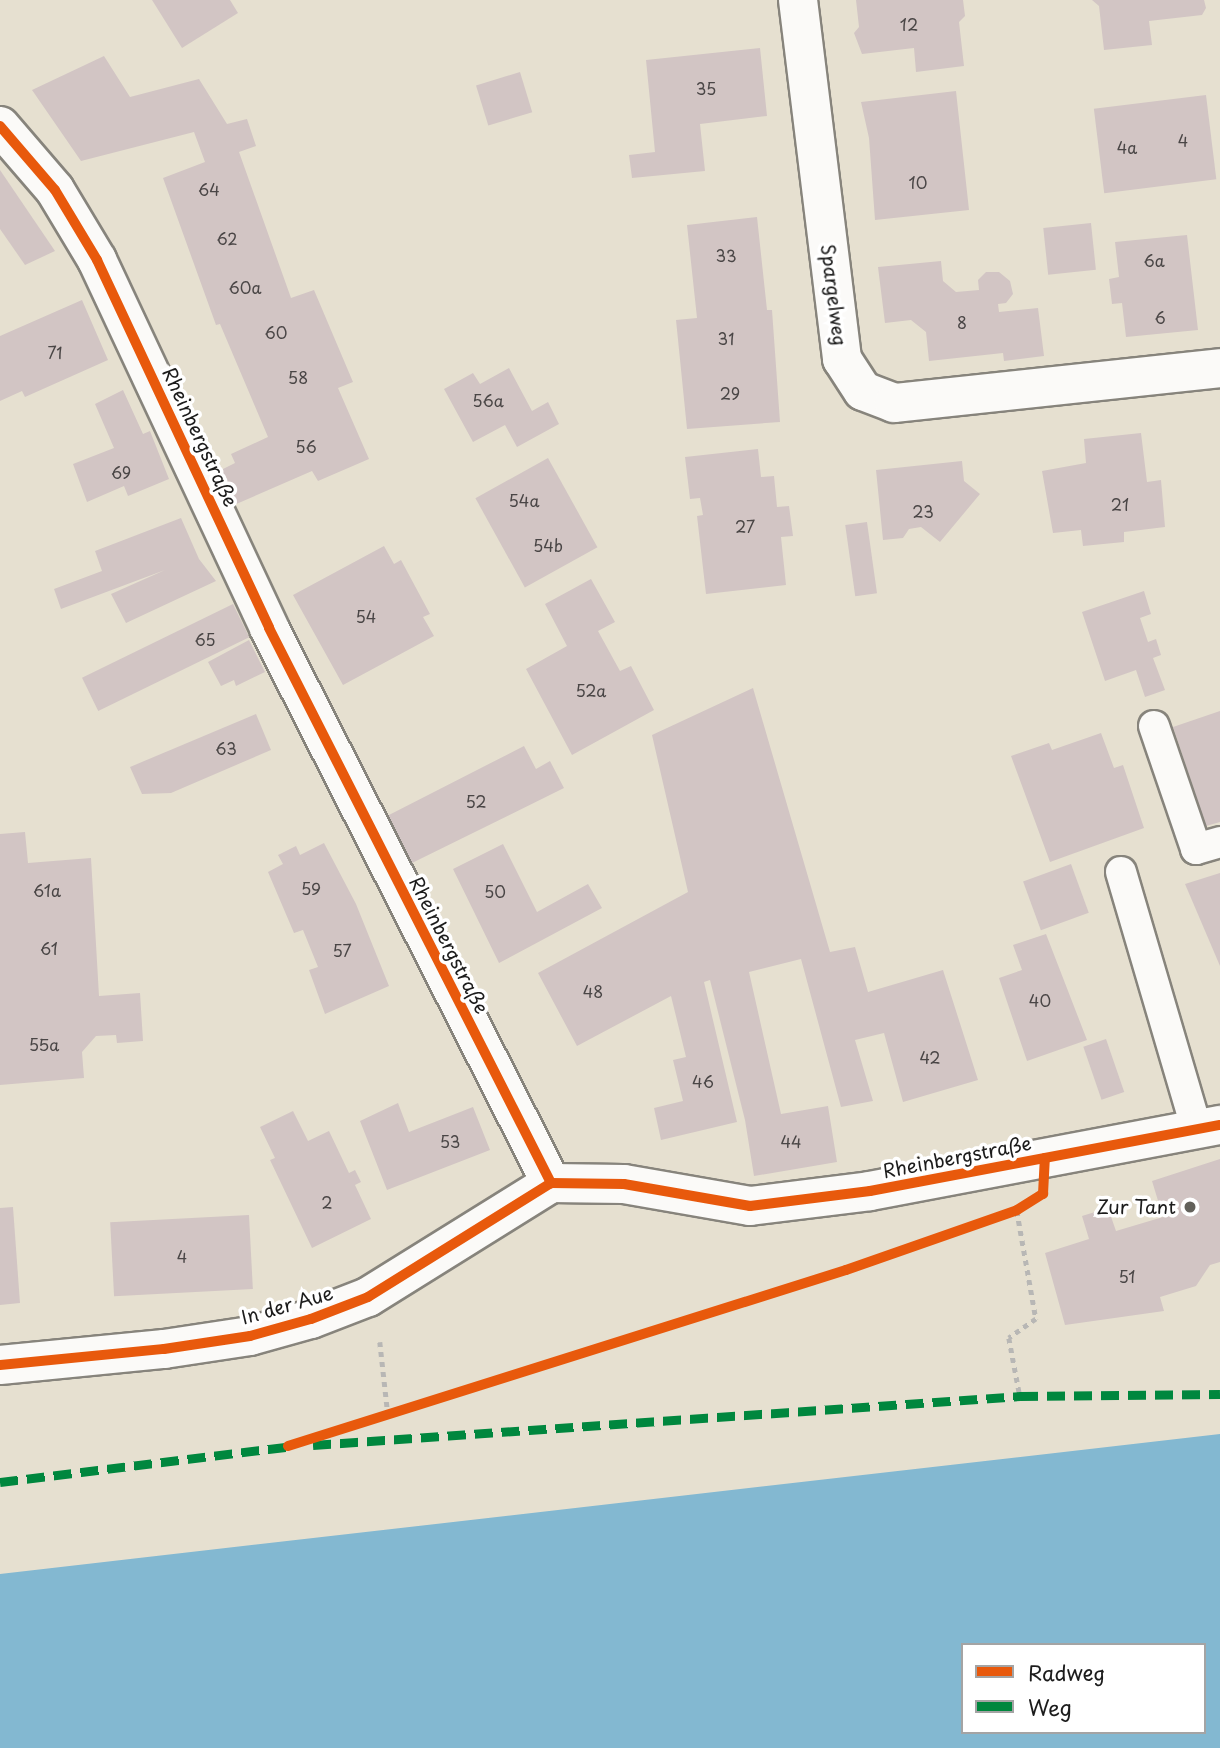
<!DOCTYPE html>
<meta charset="utf-8">
<style>
body{margin:0}
#map{position:relative;width:1220px;height:1748px;overflow:hidden;background:#e6e0d0;font-family:"Playpen Sans",sans-serif}
div>[style]{position:absolute}
.water>*{inset:0;background:#83b8d1}
.building>*{inset:0;background:#d2c5c4;transform-origin:0 0}
.path>*{height:4.5px;margin-top:-2.25px;transform-origin:0;background:repeating-linear-gradient(90deg,#b8b7b5 0 5px,transparent 0 10px)}
.roads{filter:drop-shadow(2px 0 #87847c) drop-shadow(-2px 0 #87847c) drop-shadow(0 2px #87847c) drop-shadow(0 -2px #87847c)}
.lane>*{height:30px;margin:-15px;padding:0 15px;transform-origin:15px;border-radius:15px;background:#fbfaf8}
.street>*{height:38px;margin:-19px;padding:0 19px;transform-origin:19px;border-radius:19px;background:#fbfaf8}
.quiet>*{height:9px;margin-top:-4.5px;transform-origin:0;background:repeating-linear-gradient(90deg,#00873e 0 18px,transparent 0 27px)}
.cycleway>*{height:10px;margin:-5px;padding:0 5px;transform-origin:5px;border-radius:5px;background:#e8590c}
.dots>*{width:19px;height:19px;translate:-50% -50%;box-sizing:border-box;border:4px solid #fff;border-radius:50%}
span{translate:-50% -50%;white-space:nowrap;text-align:center;line-height:1.15;-webkit-text-stroke:7px #fff;paint-order:stroke}
.number-label{font-size:16px;color:#4a4646}
.number-label span{-webkit-text-stroke-width:0}
.street-label{font-size:19px;color:#1c1c1c}
.poi-label{font-size:19px;color:#1c1c1c}
.right{translate:-100% -50%;text-align:right}
.legend{position:absolute;left:961px;top:1643px;width:245px;height:91px;box-sizing:border-box;background:#fff;border:2px solid #a4a4a4;margin:0;padding:9px 12px;list-style:none;font-size:21px;color:#1c1c1c}
.legend li{display:flex;align-items:center;gap:14px;height:35px}
.legend b{width:35px;border:2px solid #a4a4a4}
</style>
<div id="map">
<div class="water">
<div style="clip-path:polygon(evenodd,1220px 1434px,1220px 1748px,0 1748px,0 1574px,1220px 1434px,963px 1645px,1204px 1645px,1204px 1732px,963px 1732px,963px 1645px)"></div>
</div>
<div class="building">
<div style="clip-path:polygon(152px 0,230px 0,238px 13px,182px 48px)"></div>
<div style="clip-path:polygon(856px 0,963px 0,965px 16px,959px 22px,964px 66px,916px 72px,914px 48px,862px 54px,854px 33px,859px 27px)"></div>
<div style="clip-path:polygon(1092px 0,1204px 0,1206px 8px,1202px 15px,1149px 21px,1152px 45px,1104px 50px,1099px 6px)"></div>
<div style="clip-path:polygon(760px 48px,767px 116px,700px 124px,705px 171px,632px 178px,629px 155px,655px 152px,646px 60px)"></div>
<div style="clip-path:polygon(104px 56px,130px 97px,199px 79px,227px 124px,247px 119px,256px 146px,239px 152px,291px 298px,314px 290px,353px 382px,338px 388px,369px 459px,318px 481px,312px 471px,234px 505px,219px 471px,235px 463px,231px 454px,268px 437px,220px 324px,216px 325px,163px 178px,205px 162px,194px 132px,81px 161px,32px 90px)"></div>
<div style="left:520px;top:72px;width:42px;height:46px;rotate:73deg"></div>
<div style="clip-path:polygon(956px 91px,969px 210px,875px 220px,869px 138px,861px 102px)"></div>
<div style="left:1206px;top:95px;width:85px;height:113px;rotate:83deg"></div>
<div style="clip-path:polygon(0 170px,55px 251px,25px 265px,0 229px)"></div>
<div style="clip-path:polygon(757px 217px,767px 310px,772px 310px,780px 422px,687px 429px,676px 320px,697px 318px,687px 225px)"></div>
<div style="left:1091px;top:223px;width:47px;height:48px;rotate:84deg"></div>
<div style="clip-path:polygon(1187px 235px,1198px 330px,1126px 337px,1122px 303px,1112px 304px,1109px 279px,1119px 277px,1115px 242px)"></div>
<div style="clip-path:polygon(941px 261px,943px 281px,956px 292px,979px 290px,978px 280px,986px 272px,999px 272px,1010px 281px,1013px 294px,1006px 303px,998px 304px,999px 312px,1038px 308px,1044px 356px,1004px 361px,1003px 353px,929px 361px,926px 332px,911px 320px,885px 323px,878px 267px)"></div>
<div style="clip-path:polygon(82px 300px,108px 360px,25px 397px,22px 391px,0 401px,0 336px)"></div>
<div style="clip-path:polygon(509px 368px,532px 411px,548px 402px,559px 424px,517px 447px,505px 425px,473px 442px,444px 389px,473px 373px,480px 384px)"></div>
<div style="clip-path:polygon(123px 390px,143px 434px,150px 431px,169px 479px,128px 496px,124px 486px,87px 502px,73px 464px,114px 448px,95px 404px)"></div>
<div style="clip-path:polygon(1141px 433px,1147px 482px,1161px 480px,1165px 527px,1124px 532px,1124px 542px,1083px 546px,1081px 530px,1053px 533px,1042px 471px,1086px 463px,1084px 439px)"></div>
<div style="clip-path:polygon(758px 449px,761px 477px,774px 476px,777px 507px,789px 506px,793px 536px,781px 537px,786px 585px,706px 594px,697px 516px,703px 515px,700px 498px,690px 499px,685px 457px)"></div>
<div style="left:548px;top:458px;width:102px;height:83px;rotate:61deg"></div>
<div style="clip-path:polygon(962px 461px,964px 481px,980px 494px,940px 542px,921px 527px,909px 529px,903px 538px,883px 540px,876px 470px)"></div>
<div style="clip-path:polygon(181px 518px,199px 559px,216px 581px,126px 623px,111px 594px,165px 570px,61px 609px,54px 589px,102px 571px,95px 551px)"></div>
<div style="left:867px;top:522px;width:72px;height:22px;rotate:82deg"></div>
<div style="clip-path:polygon(384px 546px,394px 564px,401px 560px,430px 614px,423px 617px,434px 636px,343px 685px,293px 595px)"></div>
<div style="clip-path:polygon(591px 579px,615px 622px,598px 631px,620px 671px,631px 666px,654px 710px,572px 755px,526px 669px,567px 646px,545px 604px)"></div>
<div style="clip-path:polygon(1144px 591px,1151px 614px,1140px 618px,1148px 642px,1156px 639px,1161px 655px,1153px 658px,1165px 690px,1145px 697px,1136px 670px,1105px 681px,1082px 612px)"></div>
<div style="left:233px;top:604px;width:37px;height:168px;rotate:64deg"></div>
<div style="clip-path:polygon(249px 640px,265px 672px,236px 686px,234px 680px,221px 686px,208px 662px)"></div>
<div style="clip-path:polygon(753px 688px,830px 952px,855px 947px,868px 992px,943px 970px,978px 1080px,903px 1102px,884px 1033px,855px 1040px,873px 1101px,841px 1107px,801px 959px,749px 972px,781px 1114px,828px 1106px,837px 1162px,754px 1176px,745px 1120px,710px 980px,704px 982px,737px 1122px,661px 1140px,654px 1108px,683px 1101px,673px 1060px,686px 1057px,671px 996px,577px 1046px,538px 973px,688px 892px,652px 735px)"></div>
<div style="clip-path:polygon(1220px 711px,1220px 822px,1206px 826px,1173px 727px)"></div>
<div style="clip-path:polygon(256px 714px,271px 750px,171px 793px,142px 794px,130px 767px)"></div>
<div style="clip-path:polygon(1101px 733px,1114px 768px,1123px 765px,1144px 828px,1050px 862px,1011px 756px,1049px 743px,1052px 750px)"></div>
<div style="clip-path:polygon(524px 746px,536px 769px,550px 761px,564px 788px,412px 863px,387px 816px)"></div>
<div style="clip-path:polygon(25px 832px,28px 863px,91px 858px,99px 996px,140px 993px,143px 1041px,117px 1043px,116px 1035px,96px 1036px,82px 1052px,84px 1078px,0 1085px,0 834px)"></div>
<div style="clip-path:polygon(324px 843px,356px 904px,389px 986px,325px 1014px,309px 970px,318px 967px,303px 930px,294px 933px,268px 872px,283px 864px,278px 855px,296px 846px,300px 855px)"></div>
<div style="clip-path:polygon(503px 844px,537px 912px,588px 884px,602px 908px,499px 963px,453px 869px)"></div>
<div style="left:1071px;top:864px;width:52px;height:51px;rotate:70deg"></div>
<div style="clip-path:polygon(1220px 873px,1220px 966px,1185px 884px)"></div>
<div style="clip-path:polygon(1046px 934px,1087px 1040px,1027px 1061px,999px 978px,1022px 970px,1013px 945px)"></div>
<div style="left:1106px;top:1039px;width:56px;height:24px;rotate:71deg"></div>
<div style="clip-path:polygon(398px 1103px,409px 1132px,473px 1107px,490px 1150px,387px 1190px,360px 1121px)"></div>
<div style="clip-path:polygon(293px 1111px,308px 1141px,329px 1131px,349px 1173px,355px 1170px,361px 1182px,355px 1185px,371px 1219px,312px 1248px,270px 1160px,275px 1158px,260px 1127px)"></div>
<div style="clip-path:polygon(1220px 1159px,1220px 1262px,1210px 1265px,1196px 1286px,1160px 1297px,1164px 1311px,1065px 1325px,1045px 1253px,1089px 1239px,1082px 1216px,1108px 1208px,1116px 1231px,1163px 1217px,1152px 1181px)"></div>
<div style="clip-path:polygon(13px 1207px,20px 1303px,0 1305px,0 1208px)"></div>
<div style="left:249px;top:1215px;width:74px;height:139px;rotate:87deg"></div>
</div>
<div class="path">
<div style="left:1017px;top:1211px;width:110px;rotate:80deg"></div>
<div style="left:1036px;top:1319px;width:33px;rotate:145deg"></div>
<div style="left:1009px;top:1338px;width:59px;rotate:79.3deg"></div>
<div style="left:380px;top:1342px;width:72px;rotate:83.7deg"></div>
</div>
<div class="roads">
<div class="lane">
<div style="left:1154px;top:726px;width:130px;rotate:71.1deg"></div>
<div style="left:1196px;top:849px;width:25px;rotate:-16deg"></div>
<div style="left:1121px;top:872px;width:270px;rotate:73.6deg"></div>
</div>
<div class="street">
<div style="left:798px;top:0;width:362px;rotate:83deg"></div>
<div style="left:842px;top:359px;width:38px;rotate:57deg"></div>
<div style="left:863px;top:391px;width:33px;rotate:21deg"></div>
<div style="left:894px;top:403px;width:328px;rotate:-6.1deg"></div>
<div style="left:0;top:126px;width:84px;rotate:49.3deg"></div>
<div style="left:55px;top:190px;width:82px;rotate:59deg"></div>
<div style="left:97px;top:260px;width:406px;rotate:64.9deg"></div>
<div style="left:269px;top:628px;width:623px;rotate:63.06deg"></div>
<div style="left:0;top:1365px;width:165px;rotate:-5.6deg"></div>
<div style="left:164px;top:1349px;width:87px;rotate:-8.6deg"></div>
<div style="left:250px;top:1336px;width:63px;rotate:-15.6deg"></div>
<div style="left:311px;top:1319px;width:61px;rotate:-21.1deg"></div>
<div style="left:368px;top:1297px;width:216px;rotate:-31.9deg"></div>
<div style="left:551px;top:1183px;width:73px;rotate:0.8deg"></div>
<div style="left:624px;top:1184px;width:128px;rotate:9.9deg"></div>
<div style="left:750px;top:1206px;width:121px;rotate:-7.1deg"></div>
<div style="left:870px;top:1191px;width:356px;rotate:-10.7deg"></div>
</div>
</div>
<div class="quiet">
<div style="left:313px;top:1445px;width:709px;rotate:-3.96deg"></div>
<div style="left:1020px;top:1396px;width:200px;rotate:-0.6deg"></div>
<div style="left:0;top:1482px;width:294px;rotate:-7deg"></div>
</div>
<div class="cycleway">
<div style="left:0;top:126px;width:84px;rotate:49.3deg"></div>
<div style="left:55px;top:190px;width:82px;rotate:59deg"></div>
<div style="left:97px;top:260px;width:406px;rotate:64.9deg"></div>
<div style="left:269px;top:628px;width:623px;rotate:63.06deg"></div>
<div style="left:0;top:1365px;width:165px;rotate:-5.6deg"></div>
<div style="left:164px;top:1349px;width:87px;rotate:-8.6deg"></div>
<div style="left:250px;top:1336px;width:63px;rotate:-15.6deg"></div>
<div style="left:311px;top:1319px;width:61px;rotate:-21.1deg"></div>
<div style="left:368px;top:1297px;width:216px;rotate:-31.9deg"></div>
<div style="left:551px;top:1183px;width:73px;rotate:0.8deg"></div>
<div style="left:624px;top:1184px;width:128px;rotate:9.9deg"></div>
<div style="left:750px;top:1206px;width:121px;rotate:-7.1deg"></div>
<div style="left:870px;top:1191px;width:356px;rotate:-10.7deg"></div>
<div style="left:288px;top:1446px;width:585px;rotate:-17.51deg"></div>
<div style="left:846px;top:1270px;width:181px;rotate:-19.3deg"></div>
<div style="left:1017px;top:1210px;width:31px;rotate:-32deg"></div>
<div style="left:1043px;top:1194px;width:36px;rotate:-87deg"></div>
</div>
<div class="dots">
<div style="left:1190px;top:1207px;background:#63615b"></div>
</div>
<div class="number-label">
<span style="left:909px;top:24px">12</span>
<span style="left:706px;top:88px">35</span>
<span style="left:1183px;top:140px">4</span>
<span style="left:1127px;top:147px">4a</span>
<span style="left:918px;top:182px">10</span>
<span style="left:209px;top:189px">64</span>
<span style="left:227px;top:238px">62</span>
<span style="left:726px;top:255px">33</span>
<span style="left:1154px;top:260px">6a</span>
<span style="left:245px;top:287px">60a</span>
<span style="left:1160px;top:317px">6</span>
<span style="left:962px;top:322px">8</span>
<span style="left:276px;top:332px">60</span>
<span style="left:726px;top:338px">31</span>
<span style="left:55px;top:352px">71</span>
<span style="left:298px;top:377px">58</span>
<span style="left:730px;top:393px">29</span>
<span style="left:488px;top:400px">56a</span>
<span style="left:306px;top:446px">56</span>
<span style="left:121px;top:472px">69</span>
<span style="left:524px;top:500px">54a</span>
<span style="left:1120px;top:504px">21</span>
<span style="left:923px;top:511px">23</span>
<span style="left:745px;top:526px">27</span>
<span style="left:548px;top:545px">54b</span>
<span style="left:366px;top:616px">54</span>
<span style="left:205px;top:639px">65</span>
<span style="left:591px;top:690px">52a</span>
<span style="left:226px;top:748px">63</span>
<span style="left:476px;top:801px">52</span>
<span style="left:311px;top:888px">59</span>
<span style="left:47px;top:890px">61a</span>
<span style="left:495px;top:891px">50</span>
<span style="left:49px;top:948px">61</span>
<span style="left:342px;top:950px">57</span>
<span style="left:593px;top:991px">48</span>
<span style="left:1040px;top:1000px">40</span>
<span style="left:44px;top:1044px">55a</span>
<span style="left:930px;top:1057px">42</span>
<span style="left:703px;top:1081px">46</span>
<span style="left:450px;top:1141px">53</span>
<span style="left:791px;top:1141px">44</span>
<span style="left:327px;top:1202px">2</span>
<span style="left:182px;top:1256px">4</span>
<span style="left:1127px;top:1276px">51</span>
</div>
<div class="street-label">
<span style="left:834px;top:295px;rotate:83deg">Spargelweg</span>
<span style="left:200px;top:437px;rotate:65deg">Rheinbergstraße</span>
<span style="left:449px;top:945px;rotate:63deg">Rheinbergstraße</span>
<span style="left:957px;top:1157px;rotate:-11deg">Rheinbergstraße</span>
<span style="left:287px;top:1305px;rotate:-16deg">In der Aue</span>
</div>
<div class="poi-label">
<span class="right" style="left:1176px;top:1207px">Zur Tant</span>
</div>
<ul class="legend">
<li><b style="height:9px;background:#e8590c"></b>Radweg</li>
<li><b style="height:9px;background:#00873e"></b>Weg</li>
</ul>
</div>
